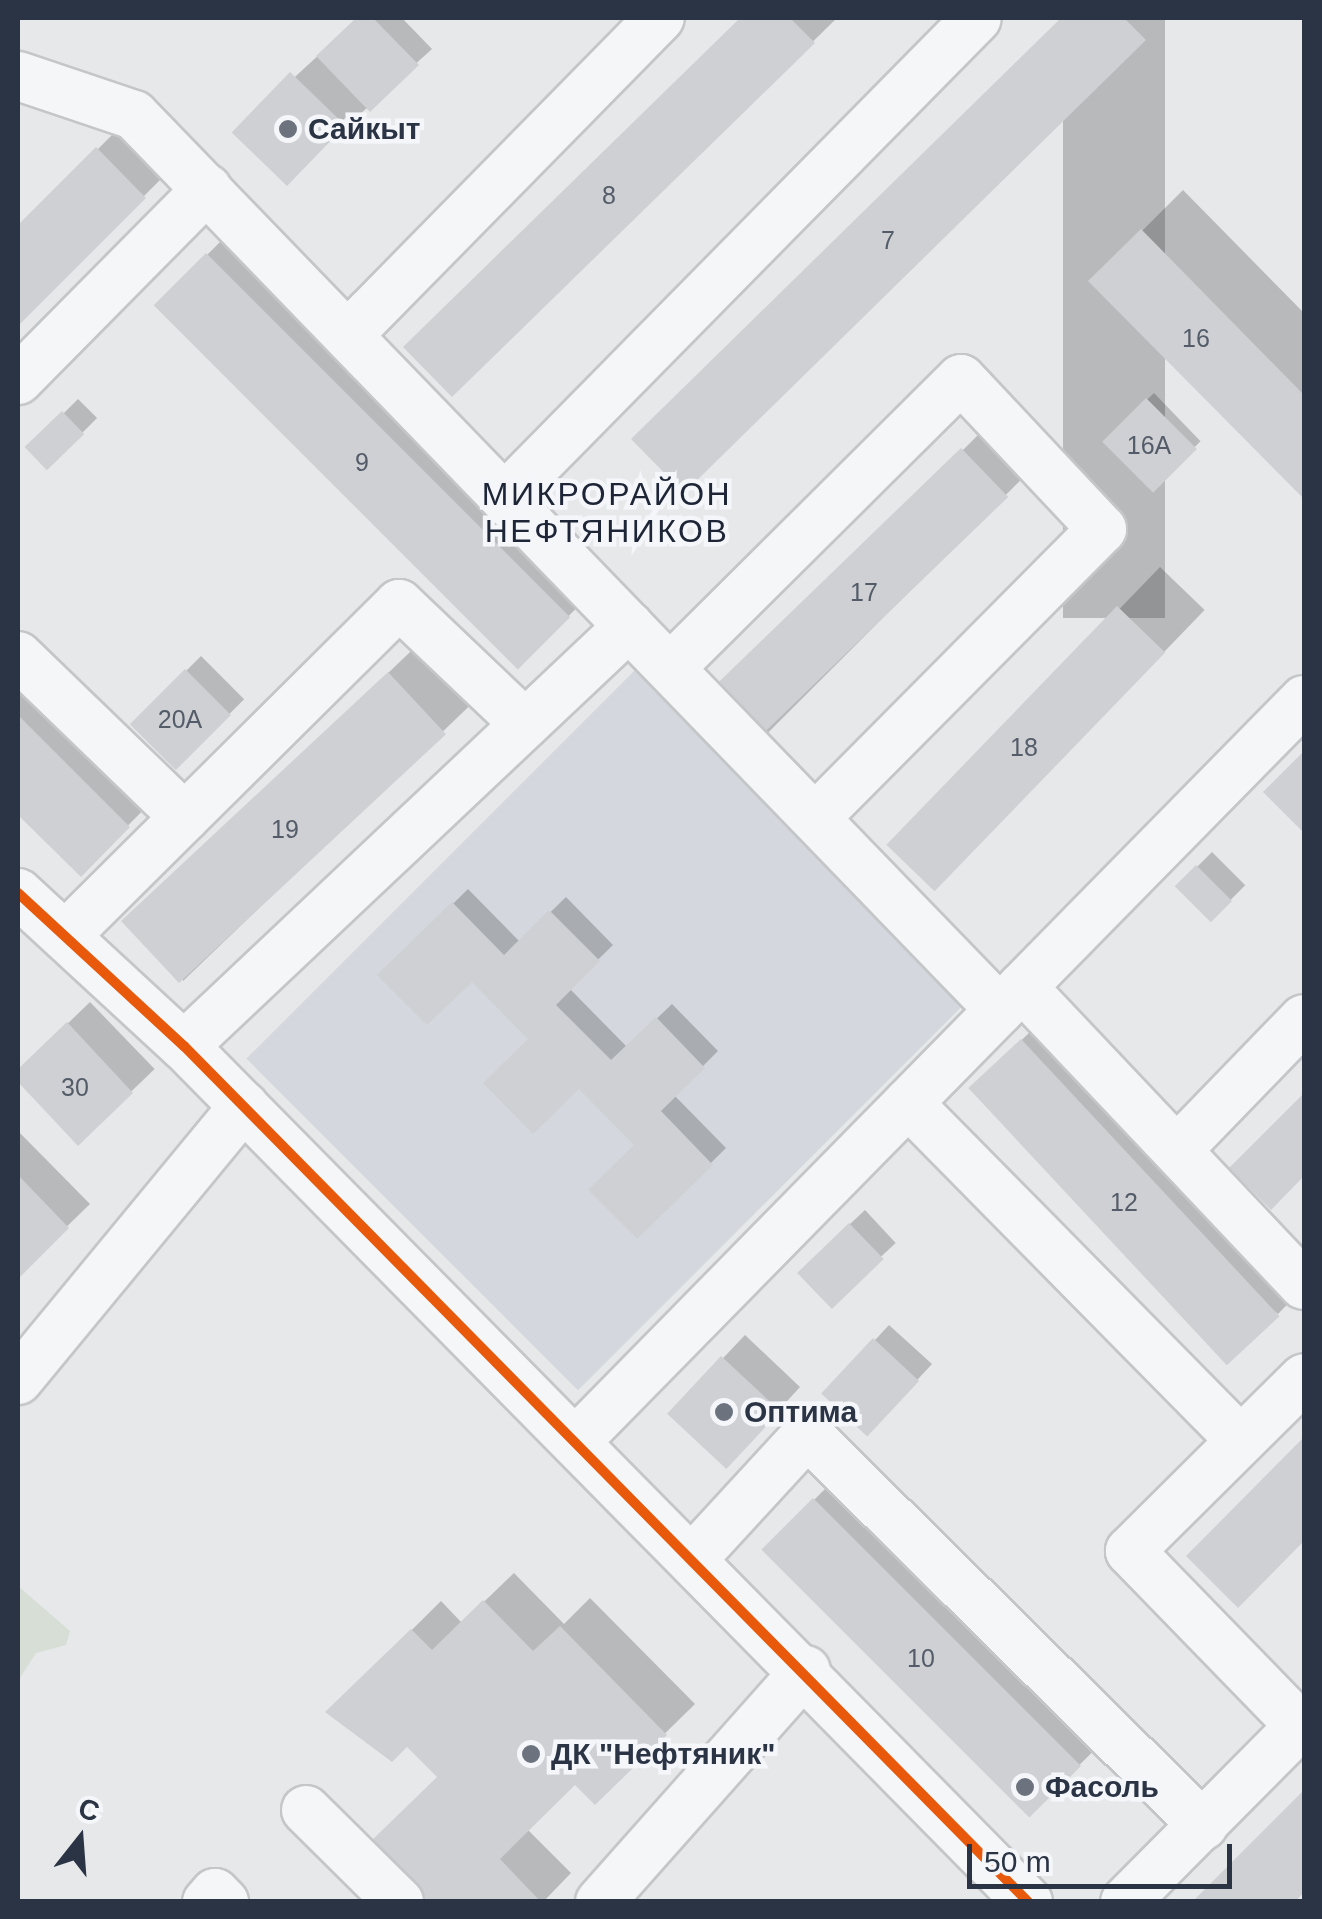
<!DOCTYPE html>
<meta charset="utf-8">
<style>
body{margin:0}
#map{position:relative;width:1322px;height:1919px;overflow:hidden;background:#e6e8ea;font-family:Helvetica,sans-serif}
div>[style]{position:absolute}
.built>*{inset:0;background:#d4d7dd;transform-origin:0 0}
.green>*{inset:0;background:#d6ded6}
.shadow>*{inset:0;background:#0003;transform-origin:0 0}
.building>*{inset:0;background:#ced0d3;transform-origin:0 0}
.roads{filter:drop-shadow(2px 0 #c4c6c8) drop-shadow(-2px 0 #c4c6c8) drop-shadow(0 2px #c4c6c8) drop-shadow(0 -2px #c4c6c8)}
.minor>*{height:48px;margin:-24px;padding:0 24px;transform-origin:24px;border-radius:24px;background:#f5f6f7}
.cycleway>*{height:10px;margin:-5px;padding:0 5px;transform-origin:5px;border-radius:5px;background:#e8590c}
.dots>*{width:28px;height:28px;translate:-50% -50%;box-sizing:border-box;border:5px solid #f4f6f9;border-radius:50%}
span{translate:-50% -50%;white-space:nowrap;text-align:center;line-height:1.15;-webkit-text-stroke:9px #f4f6f9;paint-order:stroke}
.number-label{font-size:25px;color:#545c69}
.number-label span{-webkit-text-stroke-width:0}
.poi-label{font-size:30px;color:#2b3445;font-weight:700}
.left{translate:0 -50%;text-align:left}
.neighbourhood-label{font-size:32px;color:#1d2536;letter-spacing:2.5px}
.frame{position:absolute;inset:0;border:20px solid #2b3445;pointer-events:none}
.north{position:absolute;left:30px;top:1789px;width:100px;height:100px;-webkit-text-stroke:8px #f4f6f9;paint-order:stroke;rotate:17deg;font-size:28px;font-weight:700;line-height:40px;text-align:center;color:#2b3445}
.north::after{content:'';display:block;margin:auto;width:35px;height:45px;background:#2b3445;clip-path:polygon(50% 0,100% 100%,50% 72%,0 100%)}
.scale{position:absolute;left:967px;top:1844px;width:265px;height:45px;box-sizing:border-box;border:5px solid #2b3445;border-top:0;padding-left:12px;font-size:30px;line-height:35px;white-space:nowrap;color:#2b3445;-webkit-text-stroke:8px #f4f6f9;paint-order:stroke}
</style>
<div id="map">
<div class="built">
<div style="left:636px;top:669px;width:469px;height:551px;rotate:45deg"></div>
</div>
<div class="green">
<div style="clip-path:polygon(18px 1586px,70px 1631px,66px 1645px,36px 1653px,18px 1681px)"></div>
</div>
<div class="shadow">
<div style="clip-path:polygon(359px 18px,402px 18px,432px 49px,285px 182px,235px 132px)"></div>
<div style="clip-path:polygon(743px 18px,837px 18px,452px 394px,447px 307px)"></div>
<div style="left:1063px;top:18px;width:102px;height:600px"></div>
<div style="clip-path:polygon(139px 108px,185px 155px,18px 322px,18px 229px)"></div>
<div style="clip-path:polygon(1183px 190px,1304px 313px,1304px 496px,1092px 281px)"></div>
<div style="left:248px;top:214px;width:511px;height:129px;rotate:45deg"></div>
<div style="left:1154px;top:393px;width:67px;height:68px;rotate:46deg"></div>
<div style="left:78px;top:399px;width:27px;height:70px;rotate:45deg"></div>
<div style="left:1003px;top:410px;width:62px;height:395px;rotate:45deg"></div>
<div style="left:1160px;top:567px;width:62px;height:387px;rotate:44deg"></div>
<div style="clip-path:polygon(430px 633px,485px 691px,183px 981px,168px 883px)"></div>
<div style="clip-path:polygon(18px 635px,169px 784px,80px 874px,18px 811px)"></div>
<div style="left:201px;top:656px;width:61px;height:95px;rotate:45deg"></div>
<div style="left:1212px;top:852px;width:47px;height:48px;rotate:45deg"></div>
<div style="clip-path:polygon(468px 889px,520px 942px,566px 897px,613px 945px,569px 988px,627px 1047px,672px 1004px,718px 1051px,674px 1095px,726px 1148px,637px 1236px,638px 1145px,472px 978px,381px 975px)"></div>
<div style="clip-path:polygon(1063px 1000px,1304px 1287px,1278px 1314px,972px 1088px)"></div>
<div style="left:90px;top:1002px;width:93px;height:100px;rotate:46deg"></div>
<div style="clip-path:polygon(18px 1131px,90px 1204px,18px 1274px)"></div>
<div style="left:865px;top:1210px;width:45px;height:91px;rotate:47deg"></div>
<div style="clip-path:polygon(889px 1325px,932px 1364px,882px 1418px,875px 1340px)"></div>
<div style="clip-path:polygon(745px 1335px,800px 1387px,749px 1443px,671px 1413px)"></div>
<div style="left:855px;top:1459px;width:375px;height:128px;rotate:45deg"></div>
<div style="clip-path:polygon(514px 1573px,564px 1624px,590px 1598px,695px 1704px,595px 1802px,575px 1782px,527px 1829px,571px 1873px,543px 1902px,428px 1902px,440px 1776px,407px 1743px,329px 1712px,441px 1601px,462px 1623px)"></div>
</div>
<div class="building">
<div style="clip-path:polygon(356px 18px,373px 18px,419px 65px,370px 112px,316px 56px)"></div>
<div style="clip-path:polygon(740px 18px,790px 18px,815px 43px,452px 397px,403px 347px)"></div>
<div style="clip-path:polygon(1061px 18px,1124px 18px,1146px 40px,684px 493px,631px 439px)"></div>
<div style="left:290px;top:72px;width:77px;height:84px;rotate:44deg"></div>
<div style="clip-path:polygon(96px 147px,146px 198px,18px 326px,18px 225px)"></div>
<div style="clip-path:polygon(1141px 229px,1304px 395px,1304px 499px,1088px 281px)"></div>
<div style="left:206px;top:253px;width:515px;height:74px;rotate:45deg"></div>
<div style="left:1146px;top:398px;width:72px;height:62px;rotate:45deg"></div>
<div style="left:62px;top:411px;width:32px;height:52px;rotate:46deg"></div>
<div style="left:961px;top:448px;width:68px;height:340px;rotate:46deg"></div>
<div style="left:1117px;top:606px;width:67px;height:332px;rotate:44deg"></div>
<div style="left:185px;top:669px;width:65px;height:78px;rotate:45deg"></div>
<div style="left:388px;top:672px;width:85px;height:365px;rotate:47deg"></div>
<div style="clip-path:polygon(18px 715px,130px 827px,81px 877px,18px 815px)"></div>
<div style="clip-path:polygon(1304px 751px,1304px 833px,1263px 792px)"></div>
<div style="left:1196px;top:865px;width:51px;height:30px;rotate:45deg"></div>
<div style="clip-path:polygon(452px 902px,504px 955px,549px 910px,600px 961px,556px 1005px,611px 1060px,656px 1017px,705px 1068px,661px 1111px,713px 1165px,637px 1239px,588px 1190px,634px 1145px,579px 1089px,533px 1134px,483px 1083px,528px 1039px,472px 982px,427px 1025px,377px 975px)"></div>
<div style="clip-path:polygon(67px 1022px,133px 1093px,78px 1146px,18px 1082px,18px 1069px)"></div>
<div style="left:1021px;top:1039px;width:379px;height:72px;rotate:47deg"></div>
<div style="clip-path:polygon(1304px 1093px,1304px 1176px,1271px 1210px,1229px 1168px)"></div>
<div style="clip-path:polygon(18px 1175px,69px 1228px,18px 1279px)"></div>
<div style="left:849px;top:1223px;width:50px;height:72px;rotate:46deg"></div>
<div style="left:873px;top:1338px;width:63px;height:76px;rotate:43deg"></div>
<div style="left:721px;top:1356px;width:81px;height:79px;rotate:43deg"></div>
<div style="clip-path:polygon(1304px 1437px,1304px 1541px,1238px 1608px,1186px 1556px)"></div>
<div style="left:813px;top:1498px;width:379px;height:73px;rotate:45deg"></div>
<div style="clip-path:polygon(483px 1600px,533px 1651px,560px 1626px,667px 1735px,595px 1805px,575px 1785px,500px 1859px,541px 1902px,424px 1902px,368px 1844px,437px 1777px,407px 1747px,392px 1762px,325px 1712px,411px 1629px,432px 1650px)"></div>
<div style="clip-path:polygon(1304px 1790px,1304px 1892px,1295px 1902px,1192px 1902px)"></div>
</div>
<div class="roads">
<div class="minor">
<div style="left:18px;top:76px;width:122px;rotate:18.6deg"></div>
<div style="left:134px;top:115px;width:1245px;rotate:45.94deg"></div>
<div style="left:348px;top:335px;width:445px;rotate:-45.5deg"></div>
<div style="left:18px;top:380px;width:269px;rotate:-45.3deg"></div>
<div style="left:505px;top:497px;width:672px;rotate:-45.42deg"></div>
<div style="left:18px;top:656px;width:232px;rotate:44deg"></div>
<div style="left:670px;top:668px;width:410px;rotate:-44.8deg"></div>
<div style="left:961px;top:379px;width:206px;rotate:46.8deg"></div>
<div style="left:1102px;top:529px;width:407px;rotate:134.8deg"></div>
<div style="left:18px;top:893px;width:226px;rotate:42.7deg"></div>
<div style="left:184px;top:1046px;width:1202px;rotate:45.4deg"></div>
<div style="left:65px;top:936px;width:471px;rotate:-44.8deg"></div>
<div style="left:399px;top:604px;width:174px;rotate:43.6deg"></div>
<div style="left:1022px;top:987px;width:410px;rotate:46.6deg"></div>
<div style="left:184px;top:1046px;width:612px;rotate:-43.34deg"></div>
<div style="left:908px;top:1103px;width:474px;rotate:45.4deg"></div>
<div style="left:1177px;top:1150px;width:182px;rotate:-45.9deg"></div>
<div style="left:18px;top:1380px;width:355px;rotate:-50.5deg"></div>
<div style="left:578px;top:1439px;width:1036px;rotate:-45.51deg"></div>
<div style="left:695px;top:1556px;width:166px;rotate:-47.4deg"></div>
<div style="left:807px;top:1434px;width:557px;rotate:44.64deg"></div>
<div style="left:306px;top:1810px;width:131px;rotate:44.7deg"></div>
<div style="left:207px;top:1902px;width:12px;rotate:-48deg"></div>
<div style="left:215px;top:1893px;width:13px;rotate:45deg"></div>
<div style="left:600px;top:1902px;width:310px;rotate:-48.4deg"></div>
<div style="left:1125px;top:1902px;width:248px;rotate:-45.2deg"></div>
<div style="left:1300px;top:1726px;width:244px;rotate:-134.2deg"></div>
<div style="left:1130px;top:1551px;width:245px;rotate:-44.8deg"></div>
</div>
</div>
<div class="cycleway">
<div style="left:18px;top:893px;width:226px;rotate:42.7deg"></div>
<div style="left:184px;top:1046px;width:1202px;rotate:45.4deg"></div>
</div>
<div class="dots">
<div style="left:288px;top:129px;background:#6c737f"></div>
<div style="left:724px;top:1412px;background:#6c737f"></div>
<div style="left:531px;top:1754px;background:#6c737f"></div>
<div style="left:1025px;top:1787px;background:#6c737f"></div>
</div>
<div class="number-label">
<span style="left:609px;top:195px">8</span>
<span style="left:888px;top:240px">7</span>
<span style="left:1196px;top:338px">16</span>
<span style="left:1149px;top:445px">16А</span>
<span style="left:362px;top:462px">9</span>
<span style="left:864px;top:592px">17</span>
<span style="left:180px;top:719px">20А</span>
<span style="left:1024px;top:747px">18</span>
<span style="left:285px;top:829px">19</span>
<span style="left:75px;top:1087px">30</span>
<span style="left:1124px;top:1202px">12</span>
<span style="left:921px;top:1658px">10</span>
</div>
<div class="poi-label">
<span class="left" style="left:308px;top:129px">Сайкыт</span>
<span class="left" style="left:744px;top:1412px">Оптима</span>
<span class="left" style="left:551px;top:1754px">ДК "Нефтяник"</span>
<span class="left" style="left:1045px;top:1787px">Фасоль</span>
</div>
<div class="neighbourhood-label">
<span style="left:607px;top:513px">МИКРОРАЙОН<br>НЕФТЯНИКОВ</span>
</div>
<div class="frame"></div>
<div class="north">С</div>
<div class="scale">50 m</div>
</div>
